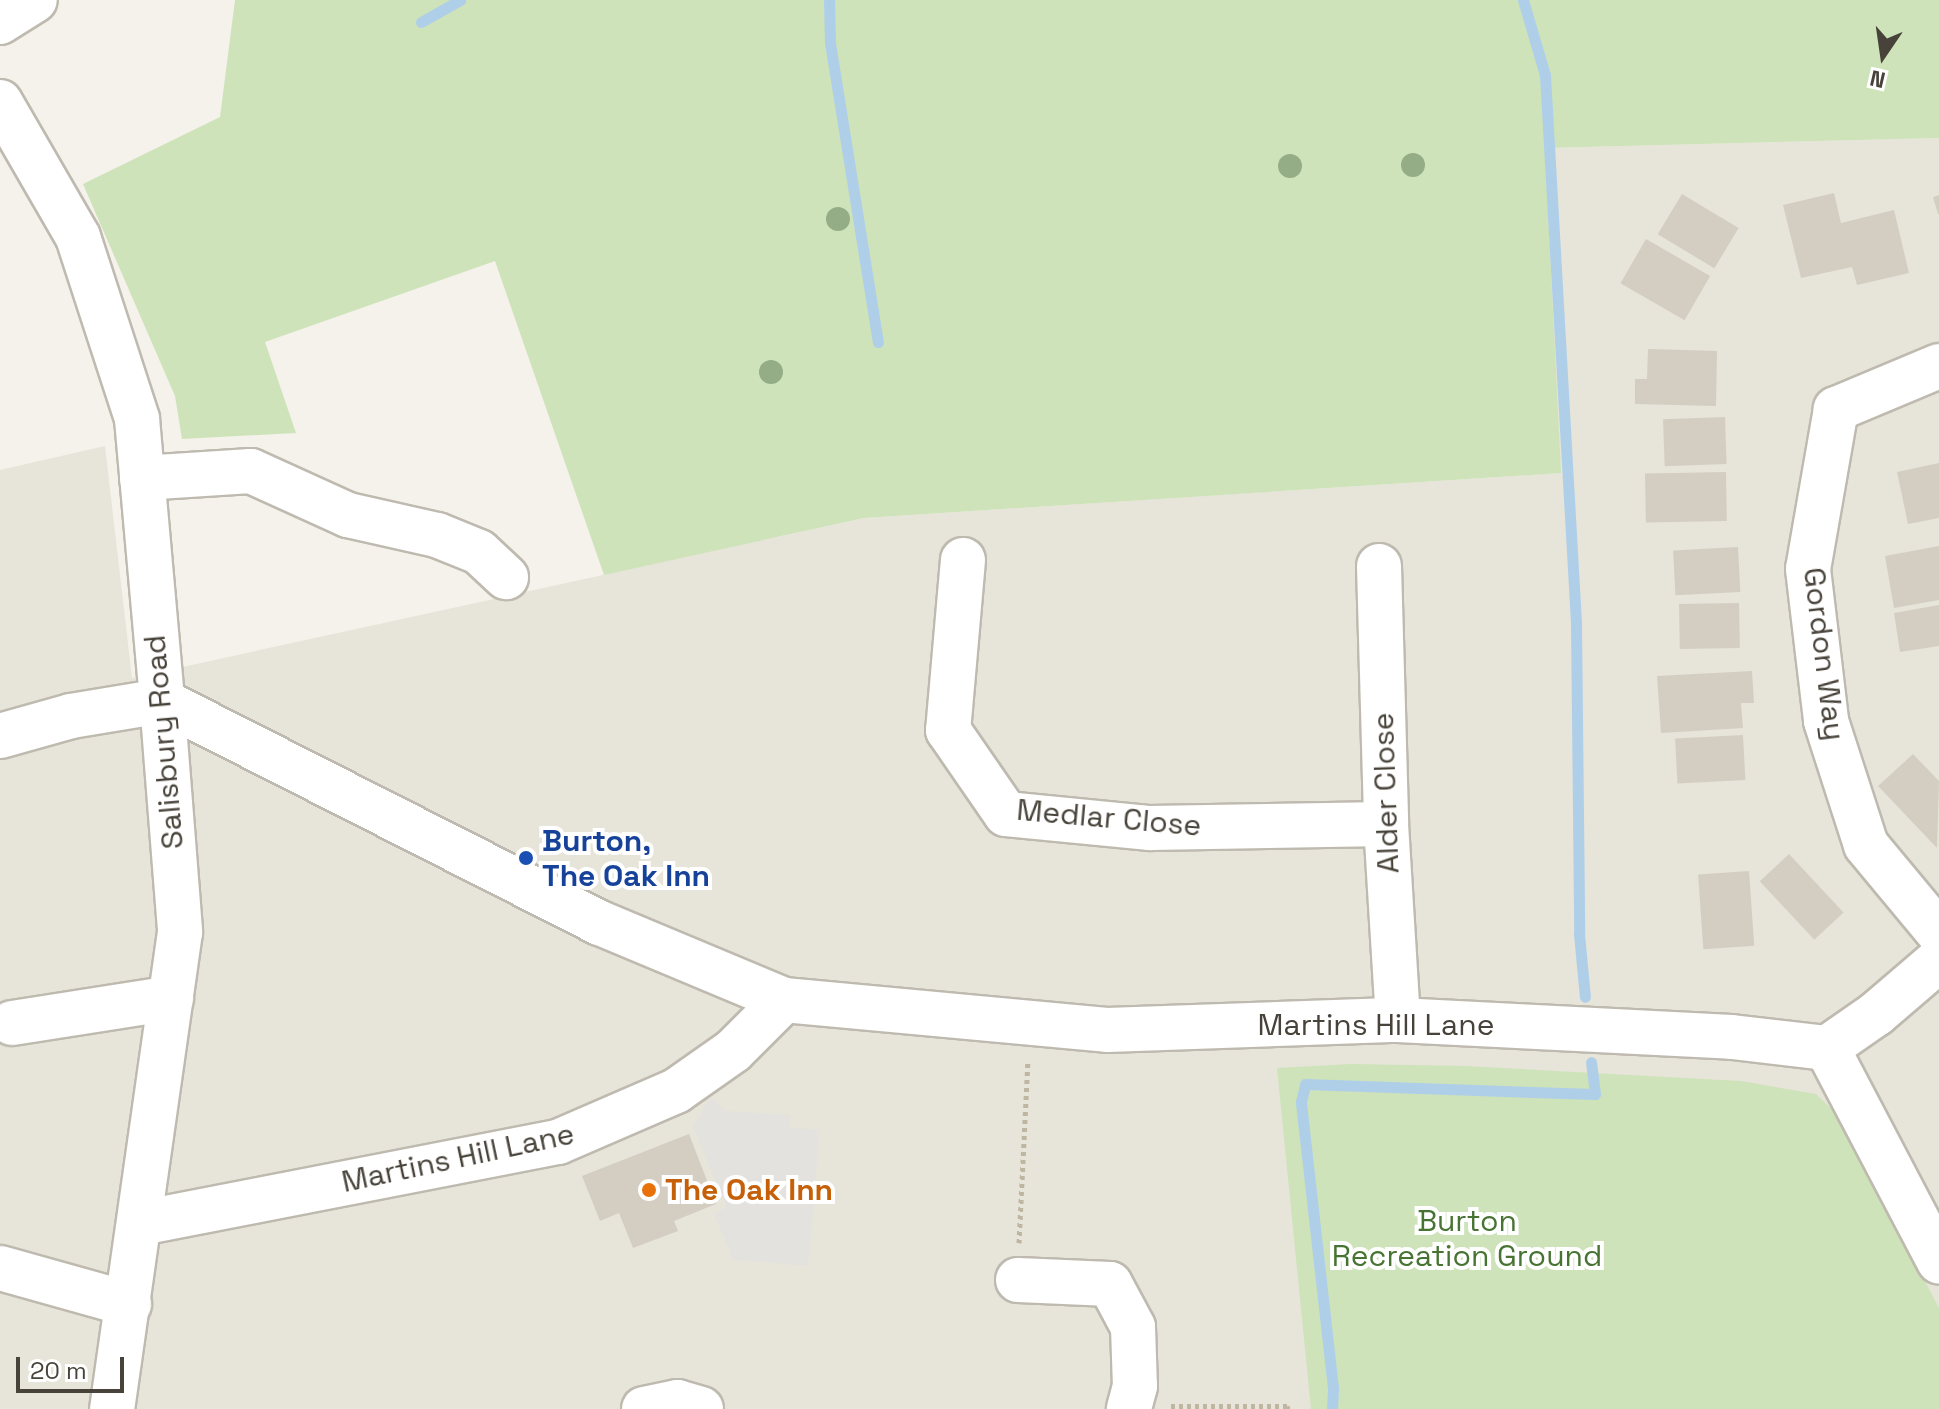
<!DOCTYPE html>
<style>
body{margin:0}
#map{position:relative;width:1939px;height:1409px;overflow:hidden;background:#f4f2eb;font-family:"Space Grotesk",sans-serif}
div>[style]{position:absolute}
.residential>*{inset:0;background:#e7e4da}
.green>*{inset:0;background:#cee3b9}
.parking>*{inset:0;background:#e3e2df}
.stream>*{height:11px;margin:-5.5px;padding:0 5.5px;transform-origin:5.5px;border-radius:5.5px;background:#afcfe9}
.building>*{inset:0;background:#d4cec2;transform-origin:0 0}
.path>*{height:5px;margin-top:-2.5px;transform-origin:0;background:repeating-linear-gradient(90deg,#bfb6a2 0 4px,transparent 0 8px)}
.roads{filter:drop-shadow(2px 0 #bfbaaf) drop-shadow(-2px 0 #bfbaaf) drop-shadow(0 2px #bfbaaf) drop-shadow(0 -2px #bfbaaf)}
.minor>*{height:44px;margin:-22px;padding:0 22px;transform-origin:22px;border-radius:22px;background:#fff}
.trees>*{width:24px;height:24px;margin:-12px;border-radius:50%;background:#95ad86}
.dots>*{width:22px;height:22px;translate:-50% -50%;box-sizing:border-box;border:4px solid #fff;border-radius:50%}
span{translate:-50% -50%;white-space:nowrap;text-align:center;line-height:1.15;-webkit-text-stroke:8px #fff;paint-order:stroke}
.street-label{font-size:30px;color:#48433a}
.transit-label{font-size:30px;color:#164399;font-weight:700}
.left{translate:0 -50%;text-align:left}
.food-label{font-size:30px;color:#c56008;font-weight:700}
.park-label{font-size:30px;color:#487433}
.north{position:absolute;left:1843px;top:16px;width:80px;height:80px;-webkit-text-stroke:6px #fff;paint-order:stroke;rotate:193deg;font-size:22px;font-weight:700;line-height:32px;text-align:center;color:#48433a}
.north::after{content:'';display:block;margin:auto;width:28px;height:36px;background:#48433a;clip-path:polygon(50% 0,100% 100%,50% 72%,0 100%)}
.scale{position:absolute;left:16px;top:1357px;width:108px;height:36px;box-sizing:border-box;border:4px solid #48433a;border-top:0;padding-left:10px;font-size:24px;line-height:28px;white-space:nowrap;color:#48433a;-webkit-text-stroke:6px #fff;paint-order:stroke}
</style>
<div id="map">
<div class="residential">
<div style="clip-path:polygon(1939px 138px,1939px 1409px,0 1409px,0 470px,105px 446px,132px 678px,864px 518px,1560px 473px,1545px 148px)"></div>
</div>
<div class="green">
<div style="clip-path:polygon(235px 0,1939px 0,1939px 138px,1545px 148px,1561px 473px,864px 518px,604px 575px,495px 261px,265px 342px,296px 433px,182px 439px,175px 396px,83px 184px,220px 117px)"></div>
<div style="clip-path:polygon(1351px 1064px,1466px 1066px,1741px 1081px,1816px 1094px,1837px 1114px,1939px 1308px,1939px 1409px,1311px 1409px,1277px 1068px)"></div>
</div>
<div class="parking">
<div style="clip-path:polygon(710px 1098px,727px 1111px,790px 1115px,790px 1128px,820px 1130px,808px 1266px,733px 1259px,714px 1214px,727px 1207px,693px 1127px)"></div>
</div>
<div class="stream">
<div style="left:829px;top:0;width:43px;rotate:88.7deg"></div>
<div style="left:830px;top:43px;width:303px;rotate:80.9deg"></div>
<div style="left:1523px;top:0;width:78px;rotate:73.7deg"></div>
<div style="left:1545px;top:75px;width:549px;rotate:86.76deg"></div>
<div style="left:1576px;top:623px;width:311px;rotate:89.4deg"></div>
<div style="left:1579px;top:934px;width:63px;rotate:84.6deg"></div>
<div style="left:421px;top:22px;width:45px;rotate:-29.4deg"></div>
<div style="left:1332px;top:1409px;width:21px;rotate:-87deg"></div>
<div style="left:1333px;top:1388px;width:288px;rotate:-96.4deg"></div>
<div style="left:1301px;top:1102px;width:18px;rotate:-77deg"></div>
<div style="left:1305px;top:1084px;width:290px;rotate:2deg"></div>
<div style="left:1595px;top:1094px;width:32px;rotate:-97deg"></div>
</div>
<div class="building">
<div style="clip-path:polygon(1834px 193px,1841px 223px,1894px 210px,1909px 273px,1857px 285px,1852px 267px,1801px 278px,1783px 205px)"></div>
<div style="left:1682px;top:194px;width:66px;height:47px;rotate:31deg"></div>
<div style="clip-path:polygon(1939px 195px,1939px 214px,1938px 214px,1933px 197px)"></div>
<div style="left:1646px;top:239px;width:74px;height:51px;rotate:30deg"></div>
<div style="clip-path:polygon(1648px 349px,1717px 351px,1716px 406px,1635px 404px,1635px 379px,1647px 379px)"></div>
<div style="left:1725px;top:417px;width:47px;height:62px;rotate:88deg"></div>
<div style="clip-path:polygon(1939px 463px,1939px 518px,1908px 524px,1897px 472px)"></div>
<div style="left:1726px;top:472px;width:49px;height:81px;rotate:89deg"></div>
<div style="clip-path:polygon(1939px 546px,1939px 600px,1894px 608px,1885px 556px)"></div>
<div style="left:1738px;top:547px;width:45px;height:65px;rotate:87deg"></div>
<div style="left:1739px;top:603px;width:45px;height:60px;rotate:89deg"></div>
<div style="clip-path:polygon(1939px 605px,1939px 646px,1900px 652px,1894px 613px)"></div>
<div style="clip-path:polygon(1752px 671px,1754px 703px,1741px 703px,1743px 728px,1661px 733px,1657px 676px)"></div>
<div style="left:1743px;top:735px;width:45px;height:68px;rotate:87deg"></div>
<div style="clip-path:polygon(1913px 754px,1939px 781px,1937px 848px,1878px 786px)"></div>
<div style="left:1789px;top:854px;width:80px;height:40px;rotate:47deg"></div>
<div style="left:1749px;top:871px;width:75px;height:51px;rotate:86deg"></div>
<div style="clip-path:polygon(689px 1134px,716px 1204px,674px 1221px,678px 1231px,633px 1248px,619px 1213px,600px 1221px,582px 1176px)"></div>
</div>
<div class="path">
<div style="left:1019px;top:1243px;width:182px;rotate:-87.2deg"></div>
<div style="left:1171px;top:1406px;width:116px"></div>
<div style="left:1287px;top:1406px;width:3px;rotate:72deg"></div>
</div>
<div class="roads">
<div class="minor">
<div style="left:0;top:22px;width:41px;rotate:-32.2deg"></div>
<div style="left:0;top:102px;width:156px;rotate:60deg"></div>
<div style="left:78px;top:237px;width:191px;rotate:72deg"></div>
<div style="left:137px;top:419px;width:283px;rotate:84.9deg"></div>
<div style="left:162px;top:701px;width:232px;rotate:85.5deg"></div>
<div style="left:180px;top:932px;width:482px;rotate:98.1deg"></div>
<div style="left:1939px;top:366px;width:112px;rotate:157.3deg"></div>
<div style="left:1836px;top:409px;width:162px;rotate:99.9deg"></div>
<div style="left:1808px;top:569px;width:153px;rotate:83.2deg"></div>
<div style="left:1826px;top:721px;width:130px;rotate:72.1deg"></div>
<div style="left:1866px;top:845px;width:114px;rotate:50.3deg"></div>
<div style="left:142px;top:478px;width:109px;rotate:-3.7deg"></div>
<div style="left:251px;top:471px;width:107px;rotate:24.4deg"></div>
<div style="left:348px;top:515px;width:91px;rotate:12.7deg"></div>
<div style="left:437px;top:535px;width:45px;rotate:22deg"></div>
<div style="left:479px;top:552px;width:37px;rotate:43deg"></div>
<div style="left:963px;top:560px;width:171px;rotate:95deg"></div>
<div style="left:948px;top:730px;width:102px;rotate:55.4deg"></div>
<div style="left:1006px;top:814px;width:145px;rotate:5.6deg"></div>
<div style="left:1150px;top:828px;width:236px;rotate:-1deg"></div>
<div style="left:1379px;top:566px;width:258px;rotate:88.4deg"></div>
<div style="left:1386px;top:824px;width:196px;rotate:86.5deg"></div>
<div style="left:162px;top:701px;width:491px;rotate:26.9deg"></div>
<div style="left:600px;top:923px;width:199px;rotate:22.7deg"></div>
<div style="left:784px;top:1000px;width:324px;rotate:5.3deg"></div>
<div style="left:1107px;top:1030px;width:291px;rotate:-2deg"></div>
<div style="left:1398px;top:1020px;width:334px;rotate:2.9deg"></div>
<div style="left:1732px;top:1037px;width:96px;rotate:6.6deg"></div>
<div style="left:1827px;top:1048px;width:60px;rotate:-34.8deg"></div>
<div style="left:1876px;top:1014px;width:83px;rotate:-40.6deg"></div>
<div style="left:0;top:736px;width:74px;rotate:-15.7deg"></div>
<div style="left:71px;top:716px;width:92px;rotate:-9.4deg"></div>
<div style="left:12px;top:1023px;width:161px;rotate:-8.9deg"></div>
<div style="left:1827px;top:1048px;width:241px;rotate:62.3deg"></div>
<div style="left:141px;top:1223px;width:425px;rotate:-11deg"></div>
<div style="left:558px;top:1142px;width:129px;rotate:-23.4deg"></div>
<div style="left:676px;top:1091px;width:70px;rotate:-35.1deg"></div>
<div style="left:733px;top:1051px;width:72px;rotate:-45deg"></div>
<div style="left:0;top:1268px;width:134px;rotate:15.6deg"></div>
<div style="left:1018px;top:1280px;width:92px;rotate:2.5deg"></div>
<div style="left:1110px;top:1284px;width:49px;rotate:61.9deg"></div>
<div style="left:1133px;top:1327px;width:59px;rotate:88.1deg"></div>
<div style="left:1135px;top:1386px;width:24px;rotate:105deg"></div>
<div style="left:644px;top:1409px;width:34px;rotate:-12deg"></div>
<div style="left:677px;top:1402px;width:25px;rotate:16deg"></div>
</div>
</div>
<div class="trees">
<div style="left:1413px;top:165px"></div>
<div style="left:1290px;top:166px"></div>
<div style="left:838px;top:219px"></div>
<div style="left:771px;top:372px"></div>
</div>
<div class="dots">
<div style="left:526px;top:858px;background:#1a4fb4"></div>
<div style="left:649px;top:1190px;background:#e8710a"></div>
</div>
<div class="street-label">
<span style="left:1824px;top:654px;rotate:83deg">Gordon Way</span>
<span style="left:164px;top:742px;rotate:-95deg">Salisbury Road</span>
<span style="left:1386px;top:793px;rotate:-92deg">Alder Close</span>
<span style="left:1109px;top:818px;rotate:5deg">Medlar Close</span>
<span style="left:1376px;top:1025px">Martins Hill Lane</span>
<span style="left:458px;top:1158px;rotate:-12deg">Martins Hill Lane</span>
</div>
<div class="transit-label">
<span class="left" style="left:542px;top:858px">Burton,<br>The Oak Inn</span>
</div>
<div class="food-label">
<span class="left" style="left:665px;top:1190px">The Oak Inn</span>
</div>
<div class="park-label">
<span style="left:1467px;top:1238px">Burton<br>Recreation Ground</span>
</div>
<div class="north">N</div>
<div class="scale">20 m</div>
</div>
